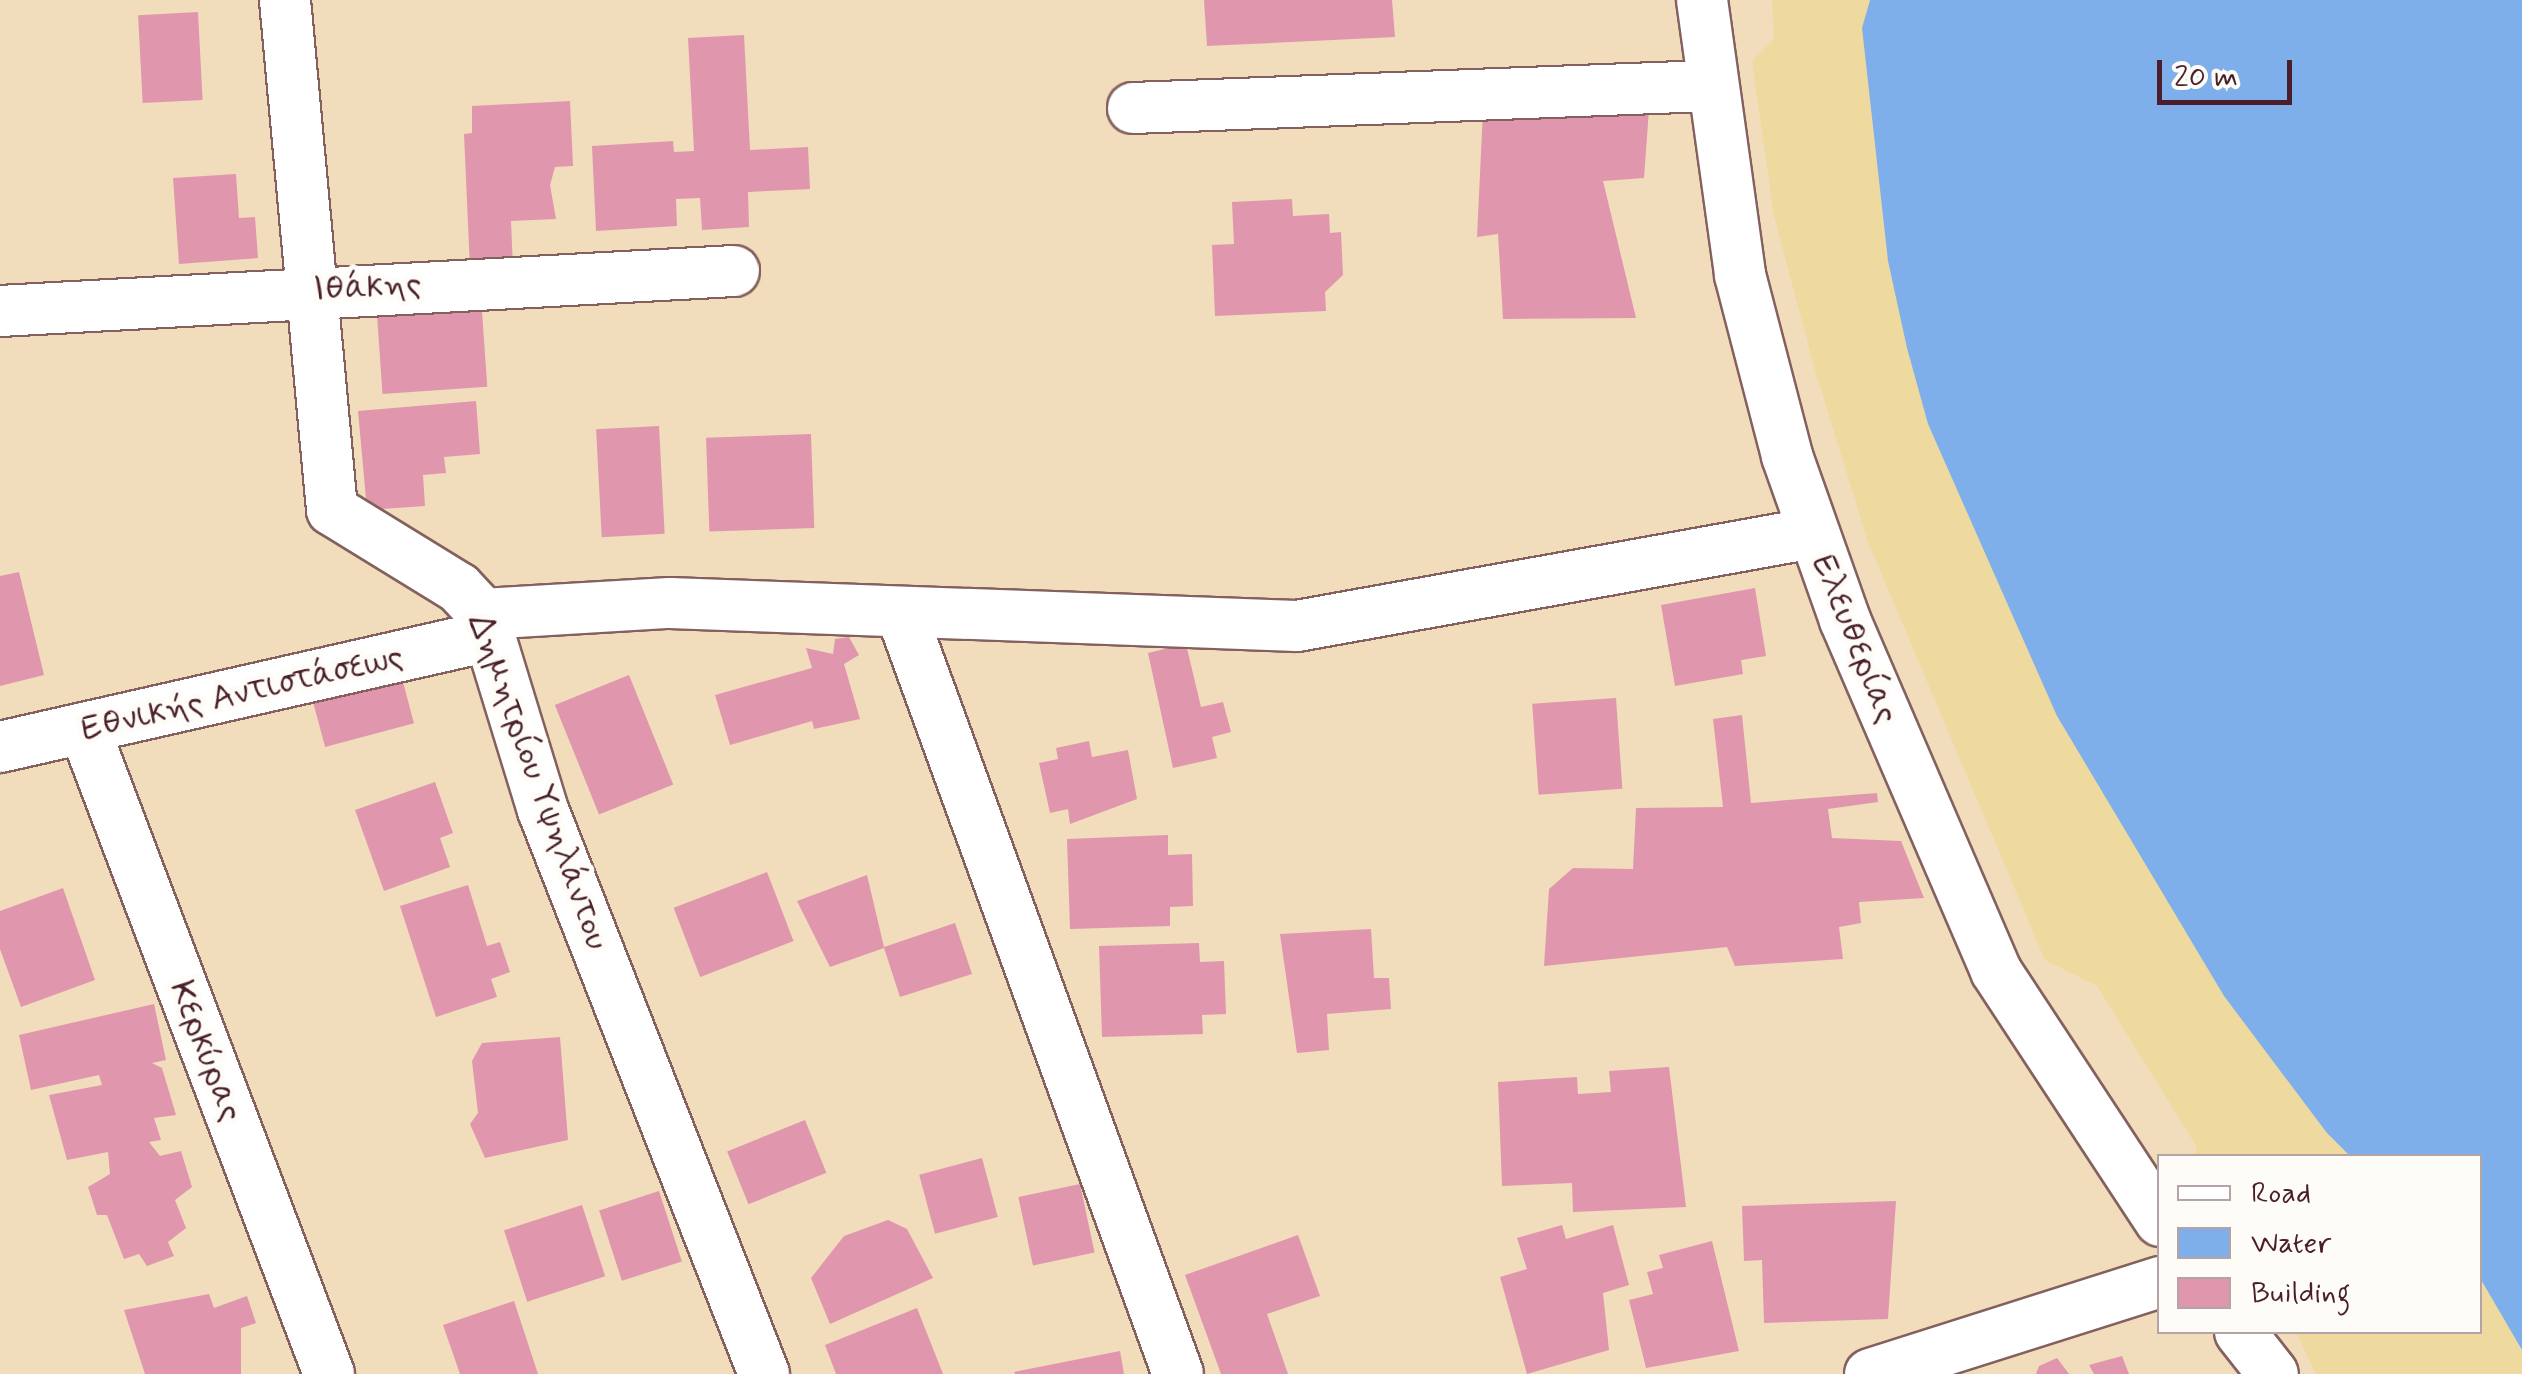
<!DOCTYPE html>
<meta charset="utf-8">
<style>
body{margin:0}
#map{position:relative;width:2522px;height:1374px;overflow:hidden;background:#f1dcbc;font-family:Mynerve,sans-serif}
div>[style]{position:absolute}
.sand>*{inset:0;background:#eeda9e}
.water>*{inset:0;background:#7eafea}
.building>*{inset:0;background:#e097ad;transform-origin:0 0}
.roads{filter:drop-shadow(2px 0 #84615e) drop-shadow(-2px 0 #84615e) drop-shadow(0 2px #84615e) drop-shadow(0 -2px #84615e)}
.minor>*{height:50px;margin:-25px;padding:0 25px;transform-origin:25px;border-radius:25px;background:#fff}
span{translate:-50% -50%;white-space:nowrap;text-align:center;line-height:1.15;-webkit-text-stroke:10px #fdfcf7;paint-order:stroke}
.street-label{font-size:35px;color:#4a1f2b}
.legend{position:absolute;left:2157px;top:1154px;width:325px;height:180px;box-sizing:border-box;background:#fdfcf7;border:2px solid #b5a4a5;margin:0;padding:12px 18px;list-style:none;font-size:30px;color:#4a1f2b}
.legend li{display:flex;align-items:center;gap:20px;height:50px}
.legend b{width:50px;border:2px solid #b5a4a5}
.scale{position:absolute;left:2157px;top:60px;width:135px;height:45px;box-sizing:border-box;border:5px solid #4a1f2b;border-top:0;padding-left:12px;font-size:30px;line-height:35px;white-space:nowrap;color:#4a1f2b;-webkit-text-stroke:8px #fdfcf7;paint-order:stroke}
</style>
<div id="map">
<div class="sand">
<div style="clip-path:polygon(1772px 0,1870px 0,1862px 28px,1888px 261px,1928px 424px,2058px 716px,2224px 996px,2350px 1156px,2193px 1156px,2197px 1147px,2097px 986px,2045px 960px,1868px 542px,1815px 370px,1774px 216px,1752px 61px,1774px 39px)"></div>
<div style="clip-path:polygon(2480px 1278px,2522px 1350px,2522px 1374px,2316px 1374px,2296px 1332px,2480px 1332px)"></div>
</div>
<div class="water">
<div style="clip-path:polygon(1870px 0,2522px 0,2522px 1350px,2480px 1278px,2480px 1156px,2350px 1156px,2327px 1133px,2224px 996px,2057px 716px,1928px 424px,1907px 348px,1888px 261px,1862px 28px)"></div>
</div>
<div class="building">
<div style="clip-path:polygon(1204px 0,1392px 0,1395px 37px,1207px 46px)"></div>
<div style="left:198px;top:12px;width:88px;height:60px;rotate:87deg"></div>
<div style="clip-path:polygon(744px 35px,750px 150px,808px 147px,810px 189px,748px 192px,749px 227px,702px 230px,700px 198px,676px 199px,677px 226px,596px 231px,592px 146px,673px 141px,674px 152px,694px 151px,688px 38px)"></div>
<div style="clip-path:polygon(570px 101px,573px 166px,555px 167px,550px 185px,556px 219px,511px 221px,513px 268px,470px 269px,464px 134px,472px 133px,472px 106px)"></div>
<div style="clip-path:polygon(1649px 109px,1644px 178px,1603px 181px,1636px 318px,1503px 319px,1498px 234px,1477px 237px,1483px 110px)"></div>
<div style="clip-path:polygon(236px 174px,239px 218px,255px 217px,258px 258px,179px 264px,173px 178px)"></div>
<div style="clip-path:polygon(1292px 199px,1293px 216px,1329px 214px,1330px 233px,1341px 232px,1343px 275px,1325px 292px,1326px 311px,1215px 316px,1212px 245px,1234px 244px,1232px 202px)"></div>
<div style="left:481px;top:297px;width:90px;height:105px;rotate:86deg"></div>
<div style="clip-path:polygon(476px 401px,480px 454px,444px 457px,446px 473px,423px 475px,425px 506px,367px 510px,358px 411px)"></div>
<div style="left:659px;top:426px;width:108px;height:63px;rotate:87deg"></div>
<div style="left:811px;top:434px;width:94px;height:105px;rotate:88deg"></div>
<div style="clip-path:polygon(19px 572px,44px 675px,0 686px,0 576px)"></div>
<div style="clip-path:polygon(1755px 588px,1766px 656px,1741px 660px,1743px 674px,1675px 686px,1661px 605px)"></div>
<div style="clip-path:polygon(849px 637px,859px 655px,844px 664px,860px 719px,814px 729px,812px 721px,730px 745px,715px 695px,812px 668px,806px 648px,833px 654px,835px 639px)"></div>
<div style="clip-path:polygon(1186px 644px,1201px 707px,1223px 702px,1231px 732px,1212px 737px,1217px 758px,1173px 768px,1148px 653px)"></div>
<div style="left:400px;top:671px;width:54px;height:92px;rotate:75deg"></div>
<div style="left:629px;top:675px;width:118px;height:80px;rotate:68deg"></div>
<div style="left:1616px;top:698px;width:91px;height:84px;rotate:86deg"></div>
<div style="clip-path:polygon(1742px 715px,1751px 803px,1877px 793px,1878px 802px,1828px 809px,1832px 838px,1901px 841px,1924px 898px,1859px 902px,1861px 923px,1839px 927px,1843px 959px,1735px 966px,1727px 947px,1544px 966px,1549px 889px,1573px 868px,1633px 869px,1636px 808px,1723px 807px,1713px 719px)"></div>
<div style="clip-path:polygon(1089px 741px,1092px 757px,1128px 750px,1137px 799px,1070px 824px,1068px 809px,1050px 813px,1039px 763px,1058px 759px,1056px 748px)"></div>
<div style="clip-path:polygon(435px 782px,453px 833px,440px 838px,450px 867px,384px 891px,355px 810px)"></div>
<div style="clip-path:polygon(1168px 835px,1168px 855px,1192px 854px,1193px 906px,1170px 907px,1170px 926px,1070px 929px,1067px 839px)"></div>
<div style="left:767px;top:872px;width:74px;height:100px;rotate:69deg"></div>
<div style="clip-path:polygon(867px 875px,884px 947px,955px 923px,972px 974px,900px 997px,884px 948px,830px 967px,797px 901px)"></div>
<div style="clip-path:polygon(468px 885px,487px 946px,500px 942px,510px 972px,491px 979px,497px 997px,436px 1017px,400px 906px)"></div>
<div style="clip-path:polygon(63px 888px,95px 980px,21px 1007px,0 949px,0 911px)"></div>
<div style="clip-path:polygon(1371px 929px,1374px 978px,1389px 978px,1391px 1009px,1327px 1014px,1329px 1050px,1297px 1053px,1280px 934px)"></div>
<div style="clip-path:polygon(1199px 943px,1200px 962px,1224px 961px,1226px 1014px,1202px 1015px,1203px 1034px,1102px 1037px,1099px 946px)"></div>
<div style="clip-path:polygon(154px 1004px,166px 1060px,152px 1063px,162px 1068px,176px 1115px,154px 1118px,161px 1140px,149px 1142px,160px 1156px,181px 1151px,192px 1187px,175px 1200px,186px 1228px,168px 1242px,174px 1256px,147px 1266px,139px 1254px,124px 1259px,107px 1215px,97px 1215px,88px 1187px,110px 1174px,108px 1152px,67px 1160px,49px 1095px,102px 1085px,99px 1075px,31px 1090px,19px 1035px)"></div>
<div style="clip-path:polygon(560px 1037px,568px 1140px,485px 1158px,470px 1124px,478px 1113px,472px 1061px,482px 1043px)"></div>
<div style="clip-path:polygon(1669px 1067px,1686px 1207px,1573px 1212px,1572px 1183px,1502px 1186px,1498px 1082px,1577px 1077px,1578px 1094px,1611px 1092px,1609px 1071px)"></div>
<div style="left:805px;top:1120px;width:57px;height:84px;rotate:68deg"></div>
<div style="left:982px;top:1158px;width:61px;height:65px;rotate:75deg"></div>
<div style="left:1080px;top:1184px;width:70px;height:63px;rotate:78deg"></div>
<div style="left:659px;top:1191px;width:74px;height:63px;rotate:72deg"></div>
<div style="clip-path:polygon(1896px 1201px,1888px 1319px,1764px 1323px,1762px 1260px,1744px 1261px,1742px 1206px)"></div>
<div style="left:582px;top:1205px;width:75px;height:82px;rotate:72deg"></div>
<div style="clip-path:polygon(888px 1220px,907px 1229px,933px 1278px,830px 1324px,811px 1278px,844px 1236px)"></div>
<div style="clip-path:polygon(1562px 1225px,1566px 1239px,1613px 1225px,1629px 1285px,1603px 1293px,1609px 1350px,1527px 1374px,1500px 1277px,1527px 1269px,1517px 1238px)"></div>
<div style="clip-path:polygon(1298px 1235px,1320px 1296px,1267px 1314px,1288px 1374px,1221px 1374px,1185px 1275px)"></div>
<div style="clip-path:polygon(1712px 1241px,1739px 1351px,1646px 1368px,1629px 1300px,1653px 1294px,1647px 1272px,1663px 1268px,1659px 1255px)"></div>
<div style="clip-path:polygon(209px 1294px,214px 1308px,247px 1296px,256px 1323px,241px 1328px,241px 1374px,145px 1374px,124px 1310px)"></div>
<div style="clip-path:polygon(514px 1301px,538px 1374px,460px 1374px,443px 1325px)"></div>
<div style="clip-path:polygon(917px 1308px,943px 1374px,836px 1374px,825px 1345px)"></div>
<div style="clip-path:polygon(1120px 1351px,1124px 1374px,1015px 1374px,1014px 1372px)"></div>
<div style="clip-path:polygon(2122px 1356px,2129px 1374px,2094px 1374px,2089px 1365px)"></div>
<div style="clip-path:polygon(2057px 1358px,2069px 1374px,2036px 1374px,2039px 1366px)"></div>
</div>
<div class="roads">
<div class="minor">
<div style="left:285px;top:0;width:512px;rotate:84.73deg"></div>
<div style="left:332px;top:510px;width:149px;rotate:31.6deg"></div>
<div style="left:459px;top:588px;width:35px;rotate:47deg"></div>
<div style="left:483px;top:614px;width:205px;rotate:73deg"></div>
<div style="left:543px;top:810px;width:606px;rotate:68.6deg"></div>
<div style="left:1702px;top:0;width:278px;rotate:82.1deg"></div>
<div style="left:1740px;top:275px;width:187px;rotate:75.4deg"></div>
<div style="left:1787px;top:456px;width:174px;rotate:70.5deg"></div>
<div style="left:1845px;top:620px;width:382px;rotate:66.7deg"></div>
<div style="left:1996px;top:971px;width:299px;rotate:56.7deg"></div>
<div style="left:1133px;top:108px;width:574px;rotate:-2.19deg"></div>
<div style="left:0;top:311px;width:735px;rotate:-3.12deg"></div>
<div style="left:483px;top:614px;width:187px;rotate:-3.4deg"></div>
<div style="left:670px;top:603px;width:627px;rotate:2.1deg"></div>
<div style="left:1297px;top:626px;width:524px;rotate:-10.22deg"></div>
<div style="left:903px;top:618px;width:804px;rotate:70.01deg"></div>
<div style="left:84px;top:728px;width:691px;rotate:69.23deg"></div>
<div style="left:0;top:747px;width:495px;rotate:-12.8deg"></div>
<div style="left:2240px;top:1332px;width:53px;rotate:51.8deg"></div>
<div style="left:1870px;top:1374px;width:304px;rotate:-17.6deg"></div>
</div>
</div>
<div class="street-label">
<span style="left:367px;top:287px;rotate:-3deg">Ιθάκης</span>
<span style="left:1855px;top:639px;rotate:68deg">Ελευθερίας</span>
<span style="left:242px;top:693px;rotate:-13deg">Εθνικής Αντιστάσεως</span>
<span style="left:538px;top:782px;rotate:70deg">Δημητρίου Υψηλάντου</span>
<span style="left:206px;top:1051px;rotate:69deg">Κερκύρας</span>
</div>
<ul class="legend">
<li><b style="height:12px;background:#fff"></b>Road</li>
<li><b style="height:28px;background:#7eafea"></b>Water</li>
<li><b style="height:28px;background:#e097ad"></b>Building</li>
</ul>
<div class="scale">20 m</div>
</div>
